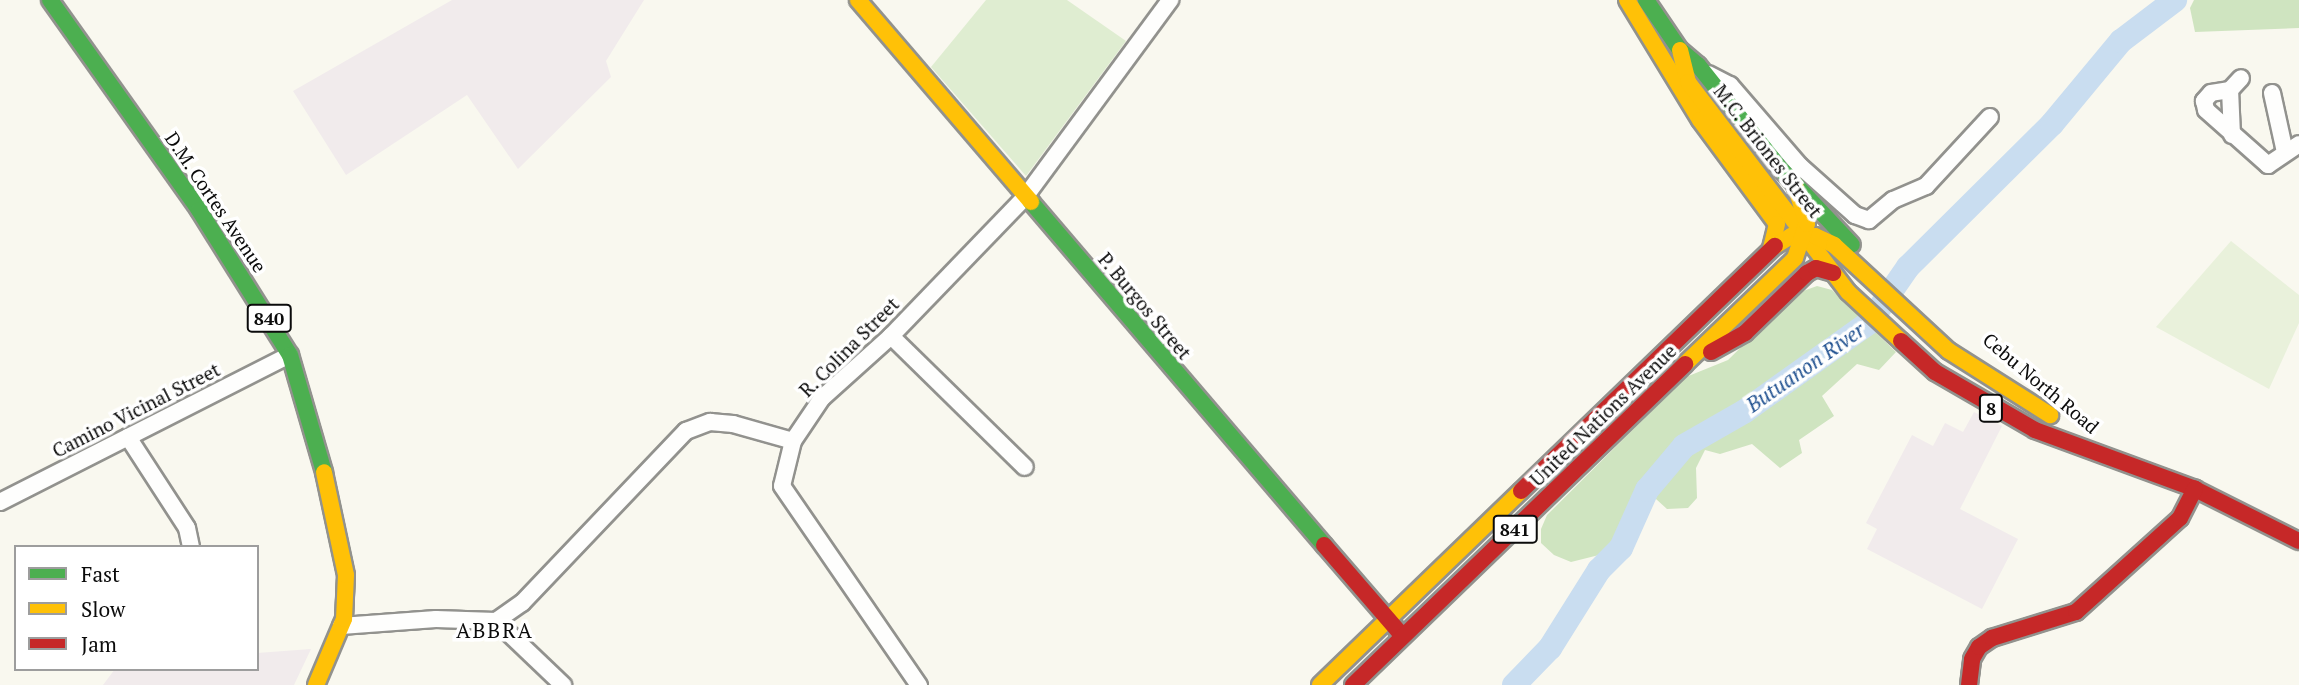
<!DOCTYPE html>
<style>
body{margin:0}
#map{position:relative;width:2299px;height:685px;overflow:hidden;background:#f9f8ef;font-family:"PT Serif",serif}
div>[style]{position:absolute}
.industrial>*{inset:0;background:#f1ebec}
.green>*{inset:0;background:#dfedd1}
.forest>*{inset:0;background:#cfe4c0}
.pitch>*{inset:0;background:#e9f1db}
.river>*{height:24px;margin:-12px;padding:0 12px;transform-origin:12px;border-radius:12px;background:#c9ddf0}
.roads{filter:drop-shadow(2px 0 #92928e) drop-shadow(-2px 0 #92928e) drop-shadow(0 2px #92928e) drop-shadow(0 -2px #92928e)}
.street>*{height:16px;margin:-8px;padding:0 8px;transform-origin:8px;border-radius:8px;background:#fefefd}
.fast>*{height:16px;margin:-8px;padding:0 8px;transform-origin:8px;border-radius:8px;background:#4caf50}
.slow>*{height:16px;margin:-8px;padding:0 8px;transform-origin:8px;border-radius:8px;background:#ffc107}
.jam>*{height:16px;margin:-8px;padding:0 8px;transform-origin:8px;border-radius:8px;background:#c62828}
span{translate:-50% -50%;white-space:nowrap;text-align:center;line-height:1.15;-webkit-text-stroke:7px #fff;paint-order:stroke}
.shield-label span{padding:2px 5px;background:#fff;border:2px solid;border-radius:5px;-webkit-text-stroke-width:0}
.shield-label{font-size:18px;color:#0b0b0b;font-weight:700}
.street-label{font-size:19px;color:#0b0b0b}
.water-label{font-size:21px;color:#215190;font-style:italic}
.neighbourhood-label{font-size:21px;color:#0b0b0b;letter-spacing:2px}
.legend{position:absolute;left:14px;top:545px;width:245px;height:126px;box-sizing:border-box;background:#fff;border:2px solid #9d9d9d;margin:0;padding:9px 12px;list-style:none;font-size:21px;color:#0b0b0b}
.legend li{display:flex;align-items:center;gap:14px;height:35px}
.legend b{width:35px;border:2px solid #9d9d9d}
</style>
<div id="map">
<div class="industrial">
<div style="clip-path:polygon(452px 0,644px 0,606px 61px,611px 77px,518px 169px,467px 95px,346px 175px,293px 91px)"></div>
<div style="clip-path:polygon(1974px 412px,2002px 426px,1960px 509px,2018px 539px,1982px 609px,1867px 549px,1877px 529px,1866px 523px,1912px 435px,1933px 446px,1945px 423px,1963px 432px)"></div>
<div style="clip-path:polygon(311px 649px,294px 685px,103px 685px,115px 669px,257px 669px,257px 653px)"></div>
</div>
<div class="green">
<div style="clip-path:polygon(986px 0,1067px 0,1126px 41px,1026px 176px,931px 67px)"></div>
</div>
<div class="forest">
<div style="clip-path:polygon(2194px 0,2299px 0,2299px 28px,2195px 32px,2190px 8px)"></div>
<div style="clip-path:polygon(1817px 286px,1832px 290px,1896px 352px,1879px 370px,1857px 364px,1822px 396px,1834px 416px,1799px 440px,1802px 453px,1780px 468px,1752px 444px,1720px 454px,1705px 450px,1696px 468px,1697px 498px,1688px 508px,1667px 509px,1656px 499px,1645px 500px,1607px 553px,1571px 562px,1554px 555px,1541px 543px,1541px 529px,1547px 515px,1686px 377px,1728px 360px,1795px 294px)"></div>
</div>
<div class="pitch">
<div style="clip-path:polygon(2231px 241px,2299px 295px,2299px 323px,2269px 389px,2156px 327px)"></div>
</div>
<div class="river">
<div style="left:1514px;top:685px;width:52px;rotate:-45.8deg"></div>
<div style="left:1550px;top:648px;width:92px;rotate:-57.9deg"></div>
<div style="left:1599px;top:570px;width:31px;rotate:-45deg"></div>
<div style="left:1621px;top:548px;width:64px;rotate:-65.9deg"></div>
<div style="left:1647px;top:490px;width:57px;rotate:-49.9deg"></div>
<div style="left:1684px;top:446px;width:70px;rotate:-29.8deg"></div>
<div style="left:1745px;top:411px;width:153px;rotate:-35.5deg"></div>
<div style="left:1870px;top:322px;width:67px;rotate:-55.4deg"></div>
<div style="left:1908px;top:267px;width:203px;rotate:-44.8deg"></div>
<div style="left:2052px;top:124px;width:108px;rotate:-50.3deg"></div>
<div style="left:2121px;top:41px;width:68px;rotate:-37.2deg"></div>
</div>
<div class="roads">
<div class="street">
<div style="left:1708px;top:74px;width:25px;rotate:27deg"></div>
<div style="left:1730px;top:85px;width:107px;rotate:49.2deg"></div>
<div style="left:1800px;top:166px;width:74px;rotate:41.7deg"></div>
<div style="left:1855px;top:215px;width:15px;rotate:20deg"></div>
<div style="left:1869px;top:220px;width:31px;rotate:-40deg"></div>
<div style="left:1893px;top:200px;width:36px;rotate:-23deg"></div>
<div style="left:1926px;top:186px;width:94px;rotate:-47.2deg"></div>
<div style="left:2230px;top:90px;width:19px;rotate:171deg"></div>
<div style="left:2211px;top:93px;width:11px;rotate:131deg"></div>
<div style="left:2204px;top:101px;width:9px;rotate:77deg"></div>
<div style="left:2206px;top:110px;width:83px;rotate:41.6deg"></div>
<div style="left:2268px;top:165px;width:37px;rotate:-34deg"></div>
<div style="left:2272px;top:93px;width:60px;rotate:77.6deg"></div>
<div style="left:2232px;top:135px;width:45px;rotate:-92.5deg"></div>
<div style="left:2230px;top:90px;width:16px;rotate:-47deg"></div>
<div style="left:891px;top:336px;width:187px;rotate:44.4deg"></div>
<div style="left:128px;top:437px;width:108px;rotate:57deg"></div>
<div style="left:187px;top:528px;width:19px;rotate:78deg"></div>
<div style="left:793px;top:441px;width:52px;rotate:-56deg"></div>
<div style="left:822px;top:398px;width:93px;rotate:-41.9deg"></div>
<div style="left:891px;top:336px;width:193px;rotate:-46deg"></div>
<div style="left:1025px;top:197px;width:245px;rotate:-53.6deg"></div>
<div style="left:793px;top:441px;width:46px;rotate:103.7deg"></div>
<div style="left:782px;top:486px;width:242px;rotate:55.5deg"></div>
<div style="left:0;top:502px;width:325px;rotate:-26.9deg"></div>
<div style="left:496px;top:621px;width:93px;rotate:43.7deg"></div>
<div style="left:341px;top:626px;width:95px;rotate:-4.2deg"></div>
<div style="left:436px;top:619px;width:60px;rotate:1.9deg"></div>
<div style="left:496px;top:621px;width:32px;rotate:-35deg"></div>
<div style="left:522px;top:603px;width:238px;rotate:-46.4deg"></div>
<div style="left:686px;top:431px;width:26px;rotate:-21deg"></div>
<div style="left:710px;top:422px;width:23px;rotate:5deg"></div>
<div style="left:733px;top:424px;width:62px;rotate:15.8deg"></div>
</div>
<div class="fast">
<div style="left:50px;top:0;width:257px;rotate:54.6deg"></div>
<div style="left:199px;top:210px;width:171px;rotate:57.9deg"></div>
<div style="left:290px;top:355px;width:122px;rotate:73.8deg"></div>
<div style="left:1646px;top:0;width:60px;rotate:55.8deg"></div>
<div style="left:1680px;top:50px;width:23px;rotate:40deg"></div>
<div style="left:1698px;top:65px;width:132px;rotate:51.5deg"></div>
<div style="left:1780px;top:168px;width:105px;rotate:46.9deg"></div>
<div style="left:1031px;top:202px;width:451px;rotate:49.5deg"></div>
</div>
<div class="slow">
<div style="left:858px;top:0;width:266px;rotate:49.4deg"></div>
<div style="left:1627px;top:0;width:140px;rotate:58.7deg"></div>
<div style="left:1700px;top:120px;width:129px;rotate:53.5deg"></div>
<div style="left:1777px;top:224px;width:25px;rotate:104deg"></div>
<div style="left:1680px;top:50px;width:33px;rotate:76deg"></div>
<div style="left:1688px;top:82px;width:264px;rotate:52.7deg"></div>
<div style="left:1848px;top:292px;width:72px;rotate:42.8deg"></div>
<div style="left:1775px;top:246px;width:19px;rotate:-32deg"></div>
<div style="left:1791px;top:236px;width:24px"></div>
<div style="left:1815px;top:236px;width:21px;rotate:25deg"></div>
<div style="left:1834px;top:245px;width:156px;rotate:42.7deg"></div>
<div style="left:1949px;top:351px;width:120px;rotate:32.4deg"></div>
<div style="left:1685px;top:364px;width:153px;rotate:-43.9deg"></div>
<div style="left:1795px;top:258px;width:36px;rotate:-71deg"></div>
<div style="left:1807px;top:224px;width:41px;rotate:-107.1deg"></div>
<div style="left:316px;top:685px;width:72px;rotate:-67deg"></div>
<div style="left:344px;top:619px;width:44px;rotate:-87.4deg"></div>
<div style="left:346px;top:575px;width:105px;rotate:-102.1deg"></div>
<div style="left:1320px;top:685px;width:279px;rotate:-44deg"></div>
</div>
<div class="jam">
<div style="left:1901px;top:341px;width:46px;rotate:42.4deg"></div>
<div style="left:1935px;top:372px;width:116px;rotate:30.1deg"></div>
<div style="left:2035px;top:430px;width:171px;rotate:20.2deg"></div>
<div style="left:2195px;top:489px;width:116px;rotate:26.6deg"></div>
<div style="left:1711px;top:352px;width:39px;rotate:-29deg"></div>
<div style="left:1745px;top:333px;width:86px;rotate:-44.1deg"></div>
<div style="left:1807px;top:273px;width:10px;rotate:-29deg"></div>
<div style="left:1816px;top:268px;width:18px;rotate:16deg"></div>
<div style="left:1521px;top:491px;width:353px;rotate:-44deg"></div>
<div style="left:1324px;top:545px;width:116px;rotate:49.2deg"></div>
<div style="left:1353px;top:685px;width:462px;rotate:-44deg"></div>
<div style="left:1969px;top:685px;width:26px;rotate:-83deg"></div>
<div style="left:1972px;top:659px;width:14px;rotate:-60deg"></div>
<div style="left:1979px;top:647px;width:16px;rotate:-35deg"></div>
<div style="left:1992px;top:638px;width:88px;rotate:-17.2deg"></div>
<div style="left:2076px;top:612px;width:140px;rotate:-42.1deg"></div>
<div style="left:2180px;top:518px;width:33px;rotate:-63deg"></div>
</div>
</div>
<div class="shield-label">
<span style="left:269px;top:318px">840</span>
<span style="left:1991px;top:408px">8</span>
<span style="left:1515px;top:529px">841</span>
</div>
<div class="street-label">
<span style="left:1768px;top:151px;rotate:52deg">M.C. Briones Street</span>
<span style="left:216px;top:202px;rotate:56deg">D.M. Cortes Avenue</span>
<span style="left:1145px;top:306px;rotate:50deg">P. Burgos Street</span>
<span style="left:849px;top:347px;rotate:-45deg">R. Colina Street</span>
<span style="left:2041px;top:383px;rotate:40deg">Cebu North Road</span>
<span style="left:136px;top:410px;rotate:-27deg">Camino Vicinal Street</span>
<span style="left:1603px;top:415px;rotate:-44deg">United Nations Avenue</span>
</div>
<div class="water-label">
<span style="left:1805px;top:367px;rotate:-35deg">Butuanon River</span>
</div>
<div class="neighbourhood-label">
<span style="left:495px;top:630px">ABBRA</span>
</div>
<ul class="legend">
<li><b style="height:9px;background:#4caf50"></b>Fast</li>
<li><b style="height:9px;background:#ffc107"></b>Slow</li>
<li><b style="height:9px;background:#c62828"></b>Jam</li>
</ul>
</div>
